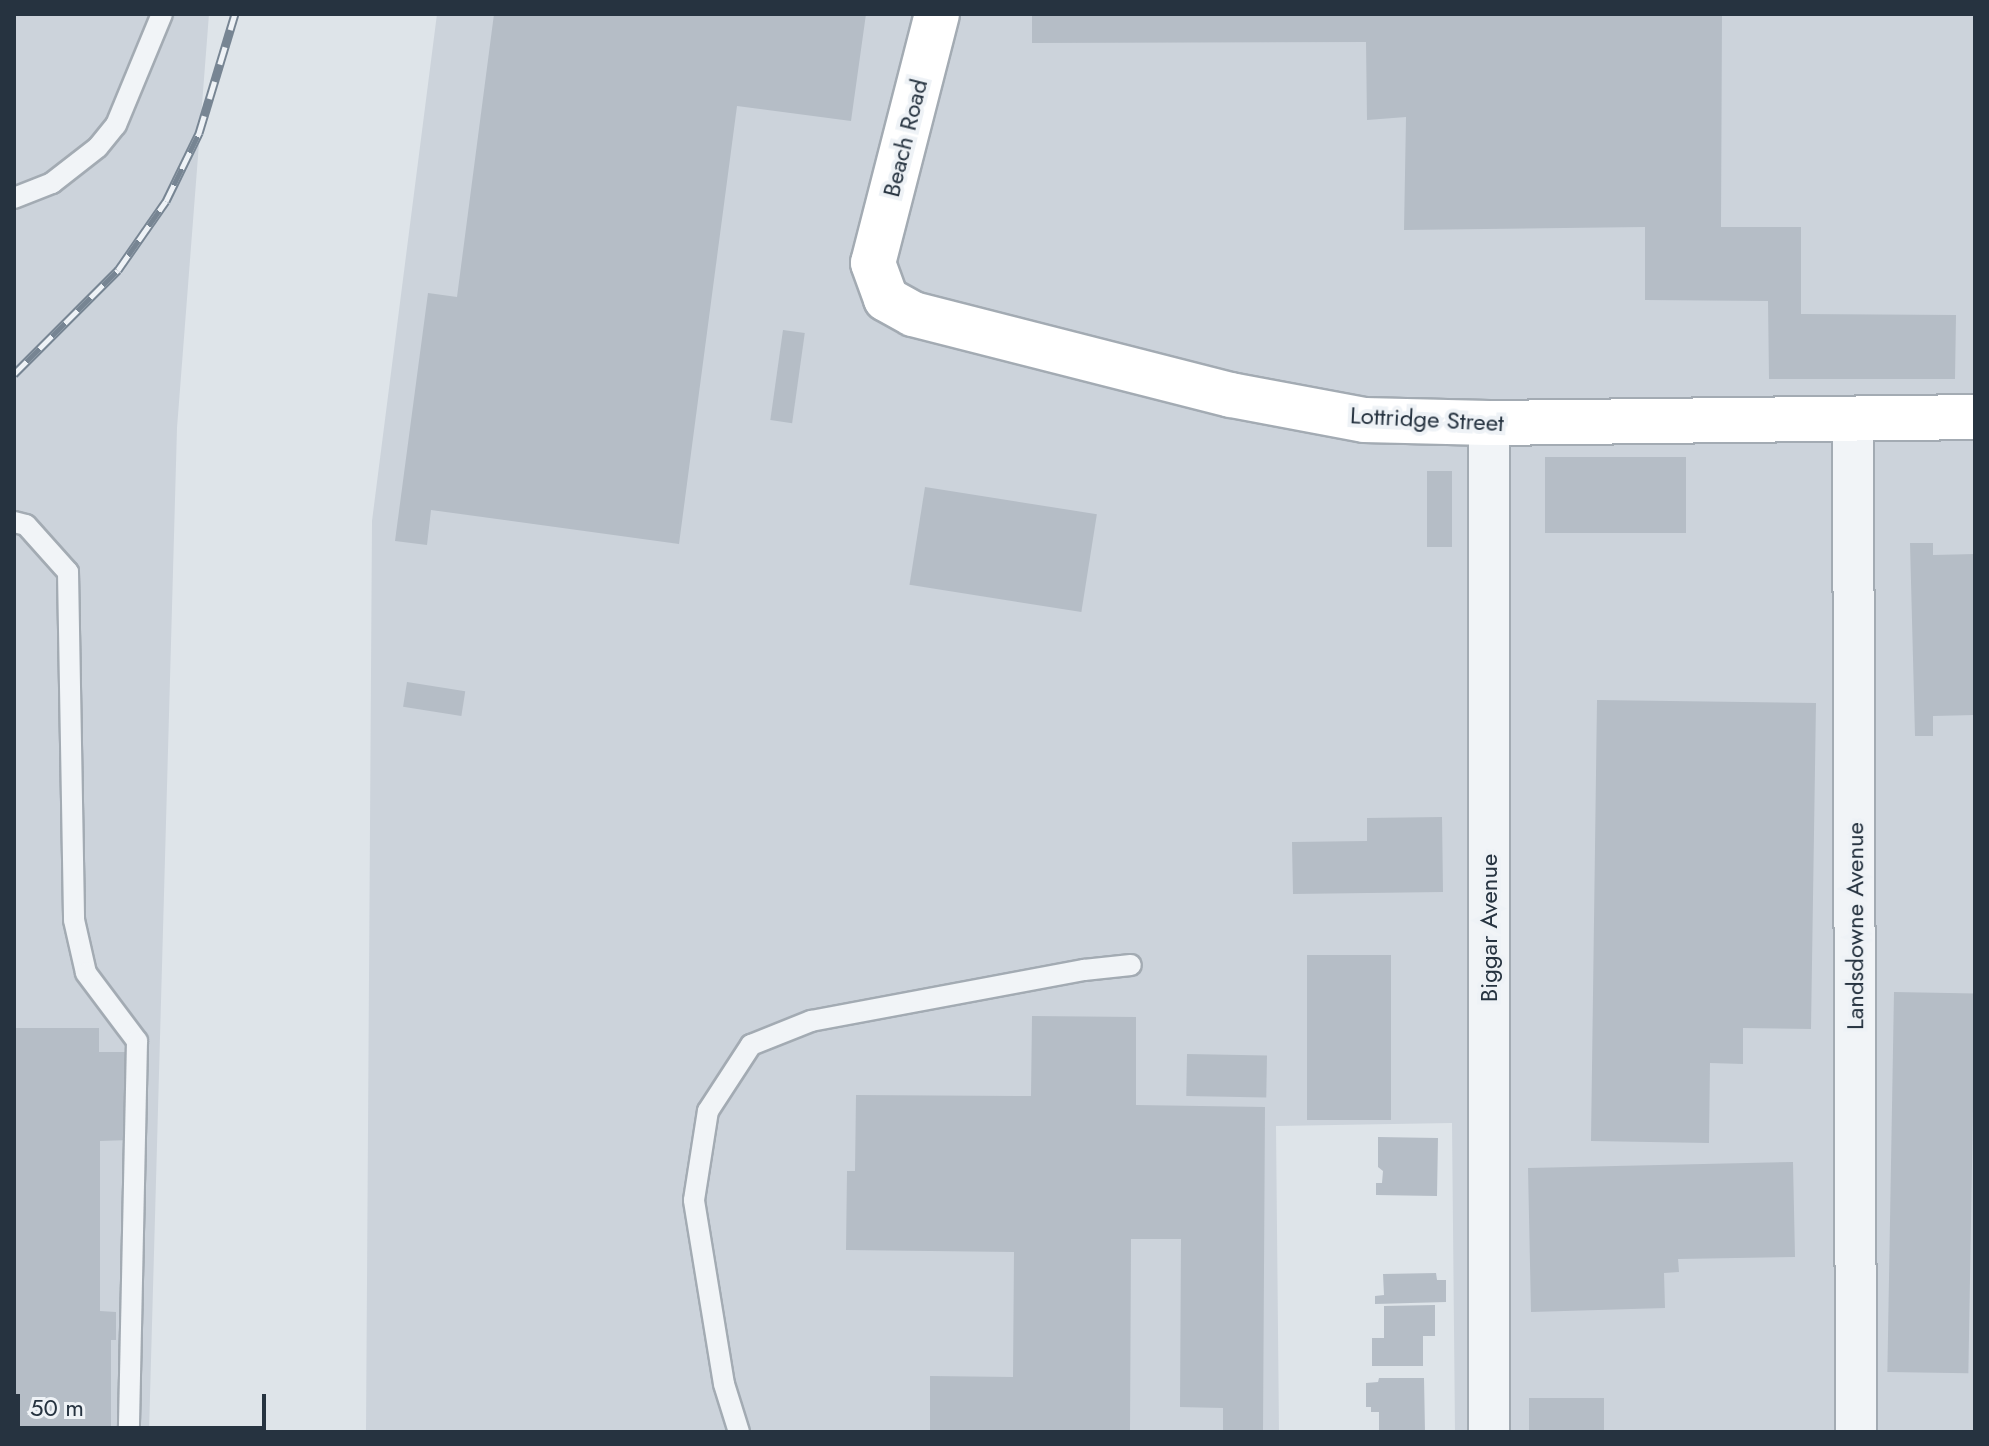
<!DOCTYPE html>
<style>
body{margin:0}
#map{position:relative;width:1989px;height:1446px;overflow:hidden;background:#dee4e9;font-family:Jost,sans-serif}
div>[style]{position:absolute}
.built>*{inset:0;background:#ccd3db}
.building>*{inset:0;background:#b5bdc6;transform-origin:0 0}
.roads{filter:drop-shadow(2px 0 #a3abb3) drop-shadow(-2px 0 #a3abb3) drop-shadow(0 2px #a3abb3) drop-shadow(0 -2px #a3abb3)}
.lane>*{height:20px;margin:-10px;padding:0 10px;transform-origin:10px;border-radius:10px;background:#f1f4f7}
.street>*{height:40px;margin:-20px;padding:0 20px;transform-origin:20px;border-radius:20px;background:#f1f4f7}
.secondary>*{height:44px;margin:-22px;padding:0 22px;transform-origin:22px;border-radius:22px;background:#fff}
.rail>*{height:9px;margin-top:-4.5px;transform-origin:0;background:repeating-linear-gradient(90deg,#eef2f6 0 18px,#778593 0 36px);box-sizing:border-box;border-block:2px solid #778593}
span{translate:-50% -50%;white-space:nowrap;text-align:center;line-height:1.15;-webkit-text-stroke:8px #eef2f6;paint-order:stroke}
.street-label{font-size:24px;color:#263340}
.frame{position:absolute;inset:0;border:16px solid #263340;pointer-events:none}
.scale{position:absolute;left:16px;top:1394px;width:250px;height:36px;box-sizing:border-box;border:4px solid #263340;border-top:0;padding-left:10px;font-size:24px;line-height:28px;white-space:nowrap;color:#263340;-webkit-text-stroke:6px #eef2f6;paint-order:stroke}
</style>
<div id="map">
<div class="built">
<div style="clip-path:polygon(14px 14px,209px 14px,177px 428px,149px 1432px,14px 1432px)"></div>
<div style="clip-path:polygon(437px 14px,1975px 14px,1975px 1432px,1455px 1432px,1452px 1123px,1276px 1126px,1279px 1432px,366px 1432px,372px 521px)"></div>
</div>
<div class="building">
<div style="clip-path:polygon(494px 14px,866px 14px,851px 121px,737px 106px,679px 544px,431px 510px,427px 545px,395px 541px,428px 293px,457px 297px)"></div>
<div style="clip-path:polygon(1032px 14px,1722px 14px,1721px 227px,1801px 227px,1801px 314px,1956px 315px,1955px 379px,1769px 379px,1768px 301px,1645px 300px,1645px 227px,1404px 230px,1406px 117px,1367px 120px,1366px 42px,1032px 43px)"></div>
<div style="left:783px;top:330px;width:22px;height:91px;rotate:8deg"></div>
<div style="left:1545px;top:457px;width:141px;height:76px"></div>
<div style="left:1427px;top:471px;width:25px;height:76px"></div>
<div style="left:925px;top:487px;width:174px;height:99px;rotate:9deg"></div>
<div style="clip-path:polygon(1910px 543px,1933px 543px,1933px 555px,1975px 554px,1975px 715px,1933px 716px,1933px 736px,1915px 736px)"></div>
<div style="left:407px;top:682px;width:59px;height:25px;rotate:9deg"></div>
<div style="clip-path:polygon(1597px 700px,1816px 703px,1811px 1029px,1743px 1028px,1743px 1064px,1710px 1063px,1709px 1143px,1591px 1141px)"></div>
<div style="clip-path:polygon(1442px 817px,1443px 892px,1293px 894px,1292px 842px,1367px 841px,1367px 818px)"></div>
<div style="left:1307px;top:955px;width:84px;height:165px"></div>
<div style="left:1894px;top:992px;width:81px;height:380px;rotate:1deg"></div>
<div style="clip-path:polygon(1032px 1016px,1136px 1017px,1136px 1105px,1265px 1107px,1263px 1432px,1223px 1432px,1223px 1408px,1180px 1407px,1181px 1239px,1131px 1239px,1130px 1432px,930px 1432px,930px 1376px,1013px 1377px,1014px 1252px,846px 1250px,847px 1171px,855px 1171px,856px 1095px,1031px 1096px)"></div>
<div style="clip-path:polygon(14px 1028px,99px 1028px,99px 1052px,130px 1052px,130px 1140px,100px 1141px,100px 1311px,116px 1312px,116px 1340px,111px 1340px,111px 1432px,14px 1432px)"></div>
<div style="left:1187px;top:1054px;width:80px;height:42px;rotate:1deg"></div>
<div style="clip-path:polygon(1378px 1137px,1438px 1138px,1437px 1196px,1376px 1195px,1376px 1183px,1382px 1183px,1383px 1171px,1378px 1167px)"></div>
<div style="clip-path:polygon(1793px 1162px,1795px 1257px,1678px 1259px,1679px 1272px,1664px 1273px,1665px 1308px,1531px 1312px,1528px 1168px)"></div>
<div style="clip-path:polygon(1436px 1273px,1437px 1280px,1446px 1280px,1446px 1302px,1375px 1304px,1375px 1296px,1384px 1295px,1383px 1274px)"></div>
<div style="clip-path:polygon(1435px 1305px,1435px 1336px,1423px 1336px,1423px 1366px,1372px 1366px,1372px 1338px,1384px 1338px,1384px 1306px)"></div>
<div style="clip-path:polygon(1379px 1378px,1424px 1378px,1425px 1432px,1379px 1432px,1379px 1412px,1371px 1412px,1371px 1407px,1366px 1407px,1366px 1383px,1378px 1382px)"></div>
<div style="left:1529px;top:1398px;width:75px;height:34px"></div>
</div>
<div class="roads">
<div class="lane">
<div style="left:14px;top:198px;width:41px;rotate:-21.5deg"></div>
<div style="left:52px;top:183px;width:58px;rotate:-38deg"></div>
<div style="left:98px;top:147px;width:28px;rotate:-51deg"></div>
<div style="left:116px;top:125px;width:120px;rotate:-67.5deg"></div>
<div style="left:14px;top:522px;width:12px;rotate:14deg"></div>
<div style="left:26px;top:525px;width:63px;rotate:48.2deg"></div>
<div style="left:68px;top:572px;width:348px;rotate:89deg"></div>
<div style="left:74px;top:920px;width:54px;rotate:77.2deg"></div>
<div style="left:86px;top:973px;width:85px;rotate:53.1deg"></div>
<div style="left:137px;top:1041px;width:391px;rotate:91.2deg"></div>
<div style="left:739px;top:1432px;width:50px;rotate:-107.4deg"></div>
<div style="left:724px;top:1384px;width:186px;rotate:-99.3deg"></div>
<div style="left:694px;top:1200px;width:90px;rotate:-81.1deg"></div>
<div style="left:708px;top:1111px;width:79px;rotate:-56.9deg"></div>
<div style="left:751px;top:1045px;width:65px;rotate:-21.8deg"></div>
<div style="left:811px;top:1021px;width:278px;rotate:-10.6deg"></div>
<div style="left:1084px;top:970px;width:47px;rotate:-6.1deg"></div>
</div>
<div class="street">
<div style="left:1853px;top:420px;width:1012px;rotate:89.83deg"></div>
<div style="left:1489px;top:1432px;width:1009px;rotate:-90deg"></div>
</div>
<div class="secondary">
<div style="left:937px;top:14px;width:257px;rotate:104.4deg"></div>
<div style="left:873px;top:263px;width:38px;rotate:70deg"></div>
<div style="left:886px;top:299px;width:31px;rotate:29deg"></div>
<div style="left:913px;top:314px;width:328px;rotate:14.3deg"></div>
<div style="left:1231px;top:395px;width:135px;rotate:10.6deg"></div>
<div style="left:1364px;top:420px;width:125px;rotate:1.4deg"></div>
<div style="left:1489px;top:423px;width:486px;rotate:-0.7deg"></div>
</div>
</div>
<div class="rail">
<div style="left:14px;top:374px;width:147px;rotate:-45deg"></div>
<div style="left:118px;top:270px;width:84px;rotate:-55.2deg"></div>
<div style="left:166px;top:201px;width:76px;rotate:-64.1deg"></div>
<div style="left:199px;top:133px;width:124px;rotate:-73.2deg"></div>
</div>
<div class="street-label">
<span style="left:905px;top:138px;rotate:-76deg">Beach Road</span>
<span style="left:1427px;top:419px;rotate:3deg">Lottridge Street</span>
<span style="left:1855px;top:926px;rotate:-90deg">Landsdowne Avenue</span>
<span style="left:1489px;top:928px;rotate:-90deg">Biggar Avenue</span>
</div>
<div class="frame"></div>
<div class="scale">50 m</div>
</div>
